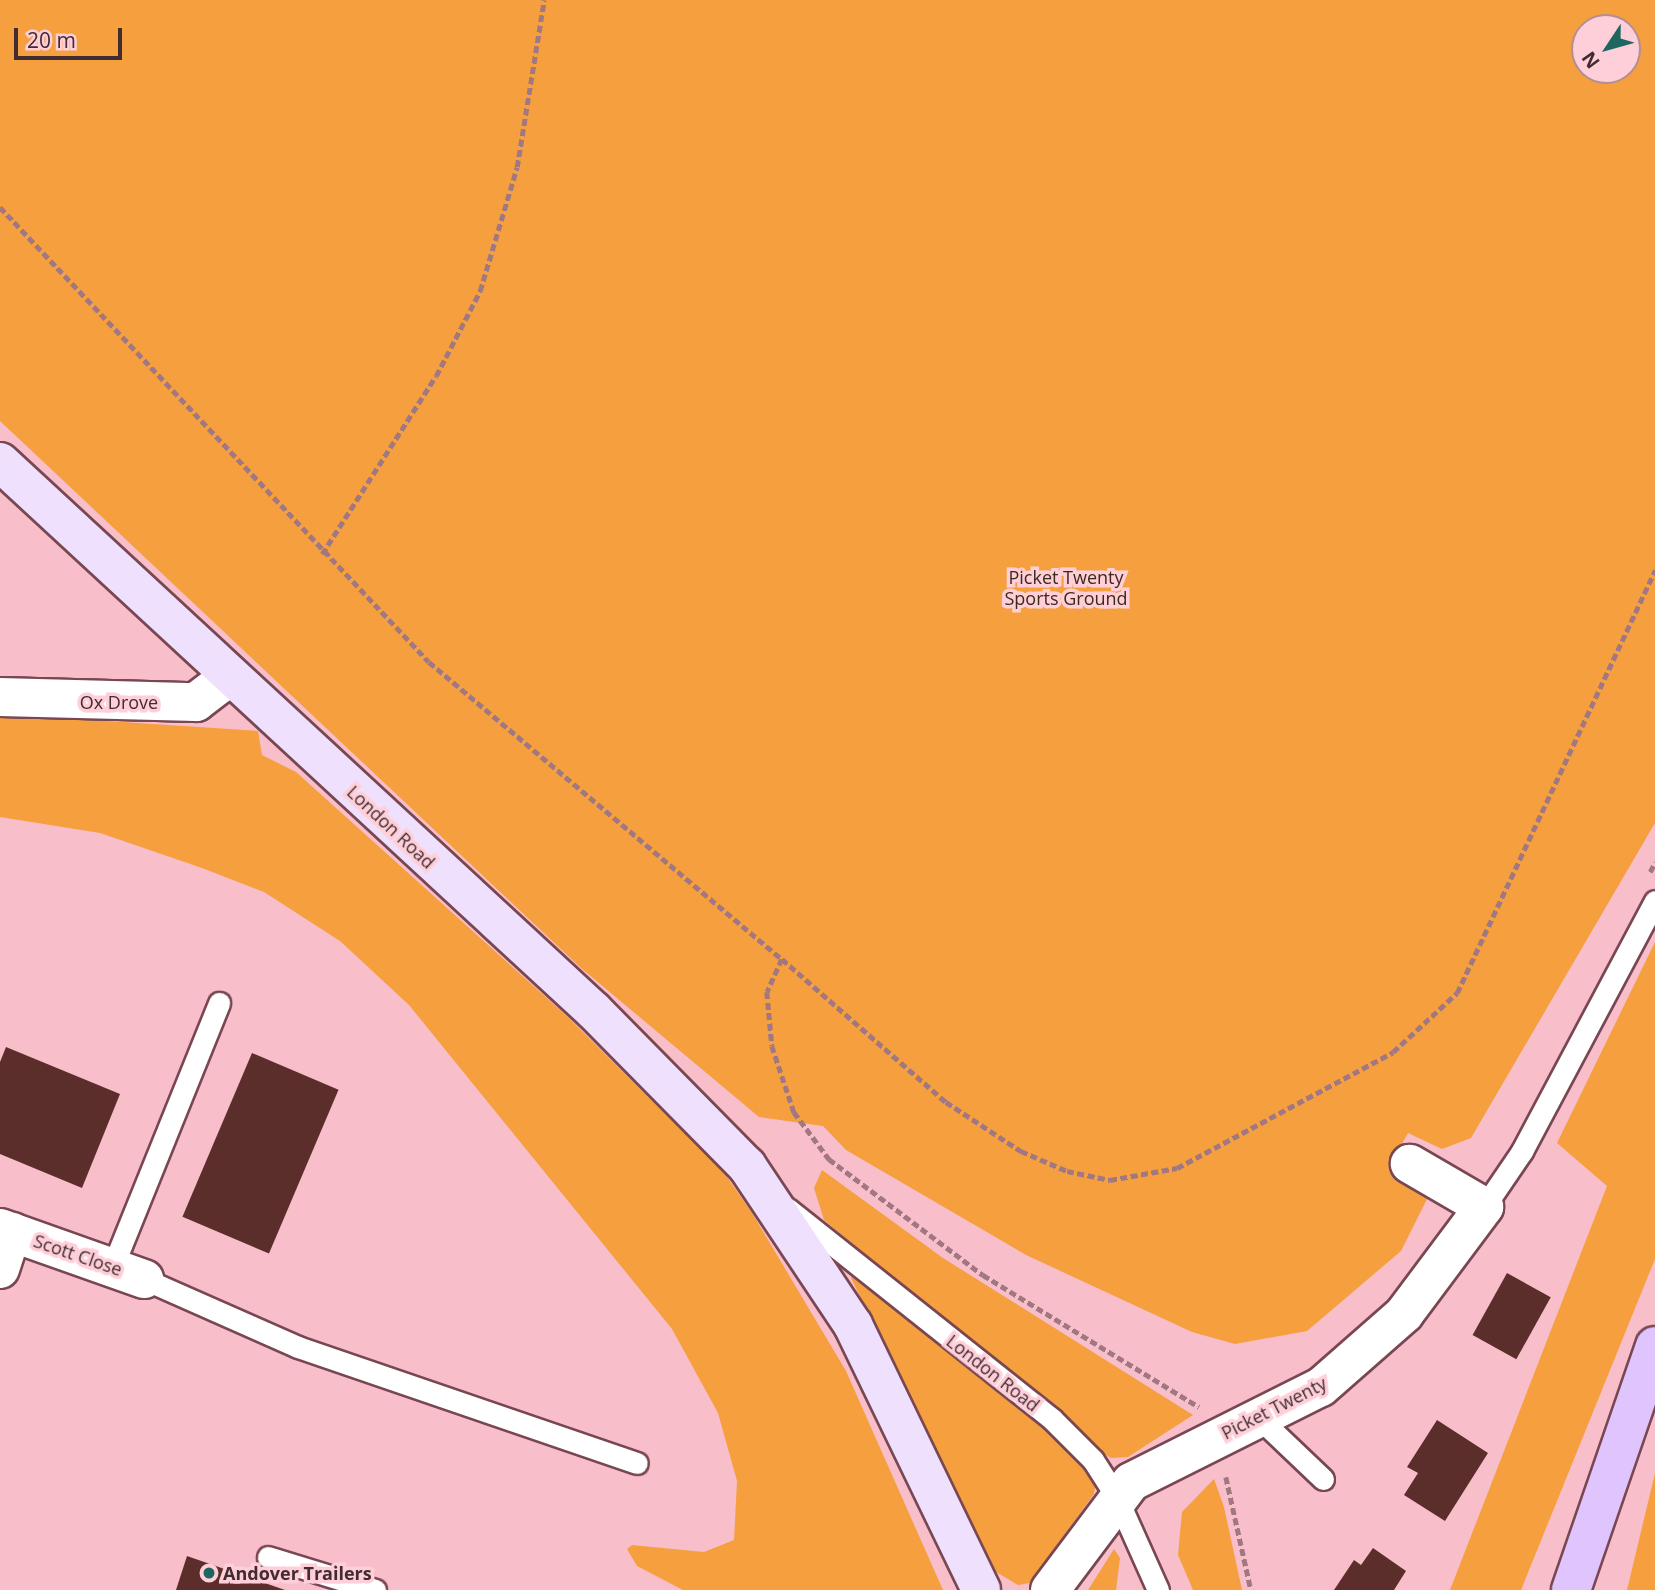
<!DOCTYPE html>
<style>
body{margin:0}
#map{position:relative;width:1655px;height:1590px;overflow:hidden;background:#f8beca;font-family:"Open Sans",sans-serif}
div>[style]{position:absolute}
.green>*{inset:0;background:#f69f3f}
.building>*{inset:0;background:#5c2e2b;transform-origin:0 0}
.path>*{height:4.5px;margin-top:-2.25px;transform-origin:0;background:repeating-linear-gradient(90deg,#a17881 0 7px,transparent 0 10.5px)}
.roads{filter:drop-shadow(2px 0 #784752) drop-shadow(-2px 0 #784752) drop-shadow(0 2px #784752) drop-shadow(0 -2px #784752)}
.service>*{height:21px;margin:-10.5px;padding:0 10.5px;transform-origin:10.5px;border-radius:10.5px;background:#fff}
.minor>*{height:38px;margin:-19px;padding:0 19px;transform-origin:19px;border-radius:19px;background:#fff}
.secondary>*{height:38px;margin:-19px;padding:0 19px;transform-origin:19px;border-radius:19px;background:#efe1fe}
.primary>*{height:38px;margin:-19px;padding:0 19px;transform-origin:19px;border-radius:19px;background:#dfc4fe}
.dots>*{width:19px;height:19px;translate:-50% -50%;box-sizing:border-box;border:4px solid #fecfd8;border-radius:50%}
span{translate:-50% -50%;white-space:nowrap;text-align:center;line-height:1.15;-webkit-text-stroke:7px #fecfd8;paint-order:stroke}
.park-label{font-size:18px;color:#3c2a19}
.street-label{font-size:18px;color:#422c31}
.poi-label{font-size:18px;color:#422c31;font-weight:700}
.left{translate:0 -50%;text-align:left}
.north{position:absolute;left:1571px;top:14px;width:70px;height:70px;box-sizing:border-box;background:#fecfd8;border:2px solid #b38e95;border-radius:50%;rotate:234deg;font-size:19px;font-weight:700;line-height:28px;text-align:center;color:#422c31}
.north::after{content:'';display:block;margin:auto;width:24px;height:32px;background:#1d6760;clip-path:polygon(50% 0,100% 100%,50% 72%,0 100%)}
.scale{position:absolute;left:14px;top:28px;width:108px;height:32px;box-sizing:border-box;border:4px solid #422c31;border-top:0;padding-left:9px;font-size:21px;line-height:24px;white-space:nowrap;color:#422c31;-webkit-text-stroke:5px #fecfd8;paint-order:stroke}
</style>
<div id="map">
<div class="green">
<div style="clip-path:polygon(evenodd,0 0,1655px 0,1655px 823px,1471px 1138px,1442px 1149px,1408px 1133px,1389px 1167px,1428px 1197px,1401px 1251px,1307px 1331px,1235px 1344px,1192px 1332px,1026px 1255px,846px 1150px,823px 1126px,759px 1117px,581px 968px,0 421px,0 0,1585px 28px,1627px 28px,1627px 70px,1585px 70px,1585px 28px)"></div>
<div style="clip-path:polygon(0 714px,258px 731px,262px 755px,296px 772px,569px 1018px,725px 1174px,752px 1213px,846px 1371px,943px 1590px,683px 1590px,637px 1566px,627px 1549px,632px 1545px,704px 1552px,734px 1540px,737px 1481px,718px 1413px,672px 1329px,409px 1005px,340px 941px,264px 892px,202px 868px,100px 833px,0 817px)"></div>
<div style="clip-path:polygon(1655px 942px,1655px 1259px,1521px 1590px,1450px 1590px,1607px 1186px,1557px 1143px)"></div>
<div style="clip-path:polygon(822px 1170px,943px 1258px,1193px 1415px,1128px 1457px,1111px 1458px,1094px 1448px,824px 1220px,814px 1188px)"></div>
<div style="clip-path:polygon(854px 1274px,1029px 1413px,1096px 1481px,1094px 1494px,1030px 1583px,1018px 1585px,996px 1572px,851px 1278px)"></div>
<div style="clip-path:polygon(1655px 1473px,1655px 1590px,1627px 1590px)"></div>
<div style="clip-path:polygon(1214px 1479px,1224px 1507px,1242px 1590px,1193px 1590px,1178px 1555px,1182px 1512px)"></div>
<div style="clip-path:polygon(1114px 1549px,1120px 1558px,1116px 1590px,1088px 1590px)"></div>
</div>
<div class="building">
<div style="clip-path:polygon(6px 1047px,120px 1094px,82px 1188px,0 1154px,0 1062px)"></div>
<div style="left:252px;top:1053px;width:94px;height:178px;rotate:23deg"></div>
<div style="left:1507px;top:1273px;width:50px;height:71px;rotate:29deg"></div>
<div style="clip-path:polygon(1437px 1420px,1488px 1453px,1445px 1521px,1404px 1495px,1418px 1473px,1407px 1467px)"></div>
<div style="clip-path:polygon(1373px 1548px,1406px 1571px,1394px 1590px,1334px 1590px,1354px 1560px,1361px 1565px)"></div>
<div style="clip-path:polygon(187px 1556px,285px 1590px,176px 1590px)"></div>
</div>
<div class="path">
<div style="left:0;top:207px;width:625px;rotate:46.68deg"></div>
<div style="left:429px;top:662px;width:461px;rotate:40.1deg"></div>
<div style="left:782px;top:959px;width:36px;rotate:114deg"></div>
<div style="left:767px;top:992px;width:54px;rotate:84.7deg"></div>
<div style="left:772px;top:1046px;width:70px;rotate:71.6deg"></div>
<div style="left:794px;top:1112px;width:59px;rotate:53.3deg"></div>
<div style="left:829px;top:1159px;width:193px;rotate:37deg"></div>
<div style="left:983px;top:1275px;width:253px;rotate:31.4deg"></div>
<div style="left:322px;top:554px;width:211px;rotate:-57.4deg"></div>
<div style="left:436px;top:376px;width:96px;rotate:-62.6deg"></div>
<div style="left:480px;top:291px;width:129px;rotate:-73.4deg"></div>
<div style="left:517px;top:167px;width:169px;rotate:-80.8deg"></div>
<div style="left:1650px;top:872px;width:11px;rotate:-63deg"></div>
<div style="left:782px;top:959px;width:218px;rotate:41.1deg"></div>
<div style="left:946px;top:1102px;width:90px;rotate:33.2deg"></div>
<div style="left:1021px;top:1151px;width:50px;rotate:23.5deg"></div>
<div style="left:1067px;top:1171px;width:44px;rotate:11.8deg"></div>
<div style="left:1110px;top:1180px;width:68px;rotate:-10.2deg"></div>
<div style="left:1177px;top:1168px;width:245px;rotate:-28.2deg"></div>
<div style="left:1393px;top:1052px;width:87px;rotate:-42.7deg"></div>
<div style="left:1457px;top:993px;width:467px;rotate:-64.9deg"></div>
<div style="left:1226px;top:1477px;width:116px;rotate:77.5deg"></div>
</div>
<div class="roads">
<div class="service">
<div style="left:1484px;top:1207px;width:68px;rotate:-55.8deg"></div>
<div style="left:1522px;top:1151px;width:283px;rotate:-62deg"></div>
<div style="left:788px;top:1209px;width:337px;rotate:38.5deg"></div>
<div style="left:1052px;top:1419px;width:58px;rotate:45deg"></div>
<div style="left:1093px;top:1460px;width:43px;rotate:57.4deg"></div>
<div style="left:1116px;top:1496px;width:103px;rotate:65.9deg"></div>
<div style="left:112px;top:1268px;width:286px;rotate:-68deg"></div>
<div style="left:144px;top:1279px;width:168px;rotate:23.8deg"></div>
<div style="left:298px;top:1347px;width:358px;rotate:18.9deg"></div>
<div style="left:1260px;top:1419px;width:87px;rotate:43.6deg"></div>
<div style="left:268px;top:1557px;width:112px;rotate:17.1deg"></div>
</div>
<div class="minor">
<div style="left:0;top:697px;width:196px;rotate:1.5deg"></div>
<div style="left:196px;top:702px;width:41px;rotate:-37.1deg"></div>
<div style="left:0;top:1228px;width:153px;rotate:19.5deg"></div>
<div style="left:0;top:1269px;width:39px;rotate:-72deg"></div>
<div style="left:1050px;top:1590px;width:135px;rotate:-53.1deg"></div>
<div style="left:1131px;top:1482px;width:212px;rotate:-26.6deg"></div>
<div style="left:1321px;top:1387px;width:111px;rotate:-41.3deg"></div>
<div style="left:1404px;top:1314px;width:134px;rotate:-53.2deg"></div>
<div style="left:1484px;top:1207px;width:86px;rotate:-149.8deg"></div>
</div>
<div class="secondary">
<div style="left:0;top:462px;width:809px;rotate:42.75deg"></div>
<div style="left:594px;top:1011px;width:218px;rotate:45.4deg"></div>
<div style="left:747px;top:1166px;width:191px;rotate:56.3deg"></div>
<div style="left:853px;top:1325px;width:294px;rotate:64.2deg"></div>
</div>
<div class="primary">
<div style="left:1571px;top:1590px;width:258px;rotate:-71deg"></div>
</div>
</div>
<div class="dots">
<div style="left:209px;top:1573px;background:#1d6760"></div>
</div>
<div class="park-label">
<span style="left:1066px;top:588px">Picket Twenty<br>Sports Ground</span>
</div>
<div class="street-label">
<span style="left:119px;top:702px">Ox Drove</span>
<span style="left:391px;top:827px;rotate:43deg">London Road</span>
<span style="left:78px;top:1255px;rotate:19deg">Scott Close</span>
<span style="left:993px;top:1373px;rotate:38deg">London Road</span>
<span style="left:1274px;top:1408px;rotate:-27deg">Picket Twenty</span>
</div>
<div class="poi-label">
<span class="left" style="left:223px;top:1573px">Andover Trailers</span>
</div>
<div class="north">N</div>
<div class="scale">20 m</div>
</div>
